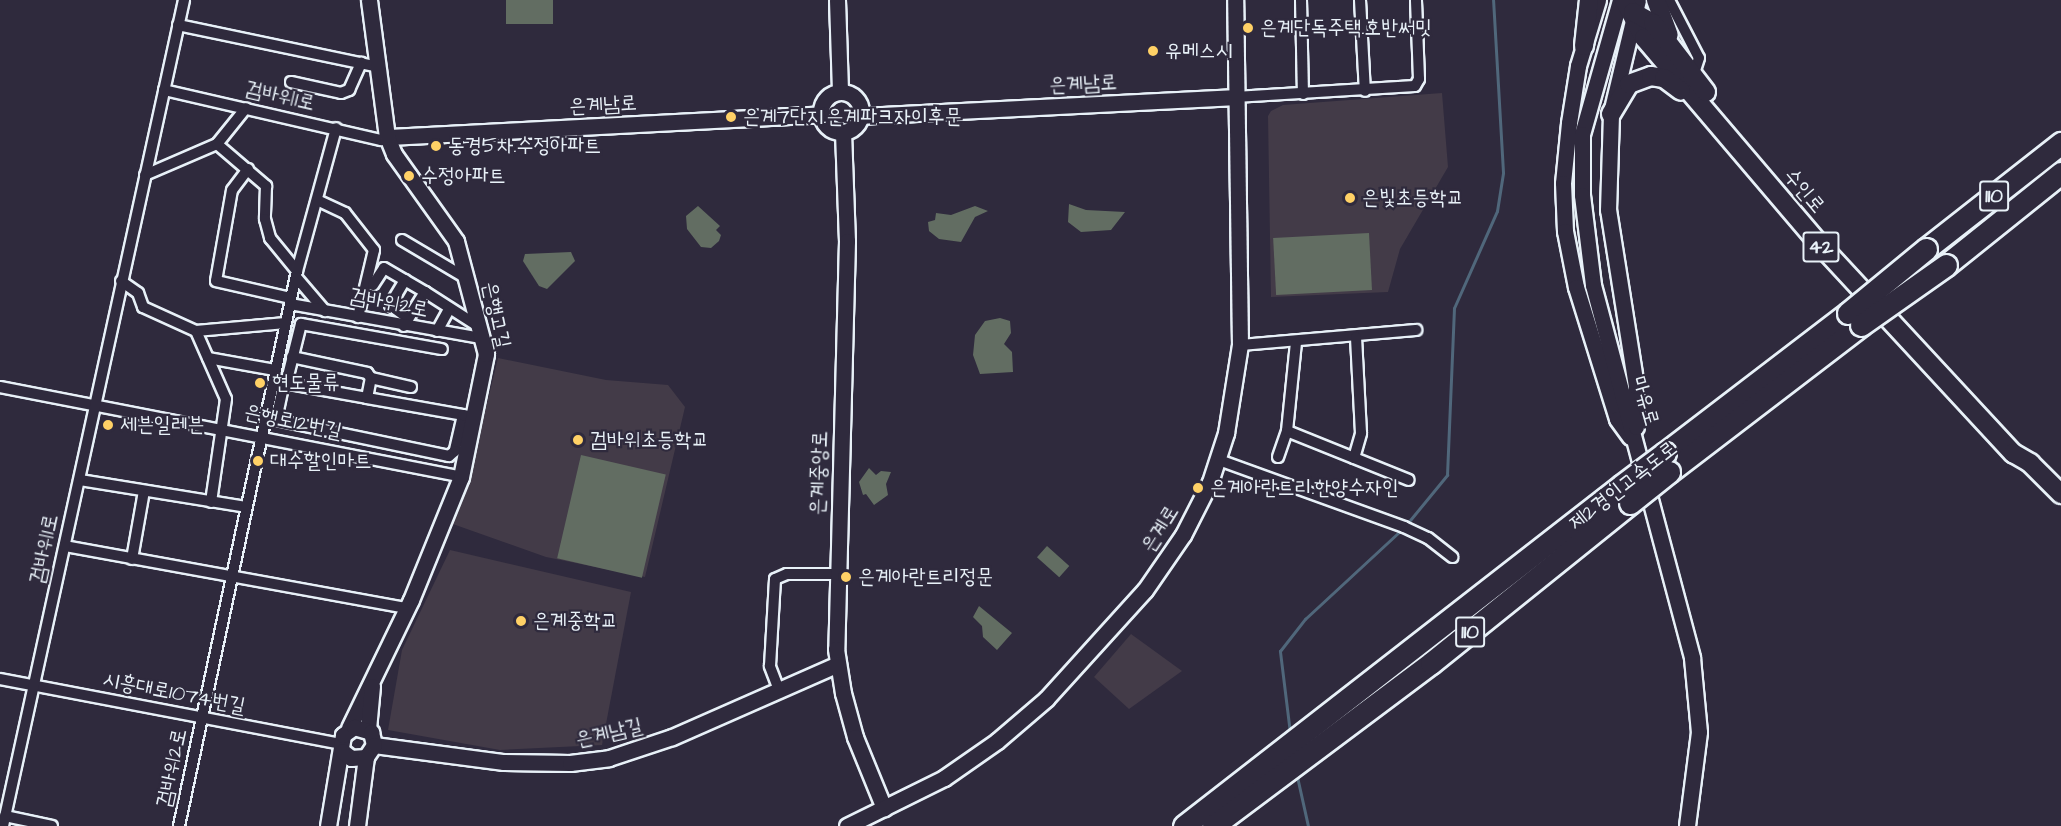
<!DOCTYPE html>
<meta charset="utf-8">
<style>
body{margin:0}
#map{position:relative;width:2061px;height:826px;overflow:hidden;background:#2f2a3d;font-family:"Architects Daughter","Poor Story",sans-serif}
div>[style]{position:absolute}
.built>*{inset:0;background:#433b48}
.green>*{inset:0;background:#626d62;transform-origin:0 0}
.stream>*{height:3px;margin:-1.5px;padding:0 1.5px;transform-origin:1.5px;border-radius:1.5px;background:#50677b}
.roads{filter:drop-shadow(2px 0 #e8f1f8) drop-shadow(-2px 0 #e8f1f8) drop-shadow(0 2px #e8f1f8) drop-shadow(0 -2px #e8f1f8)}
.street>*{height:10px;margin:-5px;padding:0 5px;transform-origin:5px;border-radius:5px;background:#2f2a3d}
.secondary>*{height:15px;margin:-7.5px;padding:0 7.5px;transform-origin:7.5px;border-radius:7.5px;background:#2f2a3d}
.secondary>.ring{margin:-7.5px;padding:0;box-sizing:content-box;background:none;border:15px solid #2f2a3d;border-radius:50%}
.primary>*{height:18px;margin:-9px;padding:0 9px;transform-origin:9px;border-radius:9px;background:#2f2a3d}
.highway>*{height:21px;margin:-10.5px;padding:0 10.5px;transform-origin:10.5px;border-radius:10.5px;background:#2f2a3d}
.bridges{filter:drop-shadow(2px 0 #e8f1f8) drop-shadow(-2px 0 #e8f1f8) drop-shadow(0 2px #e8f1f8) drop-shadow(0 -2px #e8f1f8)}
.highway-bridge>*{height:21px;margin:-10.5px;padding:0 10.5px;transform-origin:10.5px;border-radius:10.5px;background:#2f2a3d}
.dots>*{width:16px;height:16px;translate:-50% -50%;box-sizing:border-box;border:3px solid #2f2a3d;border-radius:50%}
span{translate:-50% -50%;white-space:nowrap;text-align:center;line-height:1.15;-webkit-text-stroke:4.5px #2f2a3d;paint-order:stroke}
.shield-label span{padding:2px 4px;background:#2f2a3d;border:2px solid;border-radius:4px;-webkit-text-stroke-width:0}
.shield-label{font-size:20px;color:#e8f1f8;font-weight:700}
.poi-label{font-size:21px;color:#e8f1f8}
.left{translate:0 -50%;text-align:left}
.street-label{font-size:21px;color:#e8f1f8}
</style>
<div id="map">
<div class="built">
<div style="clip-path:polygon(1442px 93px,1448px 167px,1400px 249px,1388px 292px,1271px 297px,1268px 116px,1271px 111px,1283px 105px)"></div>
<div style="clip-path:polygon(498px 358px,606px 380px,668px 385px,685px 407px,645px 577px,546px 557px,450px 523px,470px 474px)"></div>
<div style="clip-path:polygon(450px 550px,631px 592px,602px 745px,500px 750px,388px 730px,402px 650px)"></div>
<div style="clip-path:polygon(1131px 634px,1182px 671px,1129px 709px,1094px 677px)"></div>
</div>
<div class="green">
<div style="left:506px;top:0;width:47px;height:24px"></div>
<div style="clip-path:polygon(1069px 204px,1086px 210px,1125px 212px,1111px 230px,1081px 232px,1068px 222px)"></div>
<div style="clip-path:polygon(698px 206px,720px 226px,716px 230px,721px 235px,719px 241px,711px 248px,701px 247px,687px 229px,686px 216px)"></div>
<div style="clip-path:polygon(975px 206px,988px 211px,975px 217px,961px 242px,939px 239px,929px 231px,928px 222px,935px 220px,936px 213px,951px 215px)"></div>
<div style="left:1369px;top:233px;width:57px;height:96px;rotate:87deg"></div>
<div style="clip-path:polygon(571px 252px,575px 261px,547px 289px,539px 286px,523px 261px,525px 254px)"></div>
<div style="clip-path:polygon(1000px 318px,1010px 321px,1011px 333px,1004px 344px,1012px 352px,1013px 372px,980px 374px,973px 355px,975px 335px,985px 321px)"></div>
<div style="left:581px;top:455px;width:87px;height:106px;rotate:13deg"></div>
<div style="clip-path:polygon(869px 468px,876px 475px,881px 471px,891px 472px,886px 484px,888px 495px,874px 505px,866px 494px,863px 495px,859px 482px)"></div>
<div style="left:1047px;top:546px;width:30px;height:15px;rotate:42deg"></div>
<div style="clip-path:polygon(979px 606px,1012px 633px,997px 650px,983px 637px,982px 626px,973px 617px)"></div>
</div>
<div class="stream">
<div style="left:1406px;top:525px;width:65px;rotate:-50.6deg"></div>
<div style="left:1447px;top:475px;width:167px;rotate:-87.6deg"></div>
<div style="left:1454px;top:308px;width:106px;rotate:-66.1deg"></div>
<div style="left:1497px;top:211px;width:39px;rotate:-81deg"></div>
<div style="left:1503px;top:172px;width:172px;rotate:-93.3deg"></div>
<div style="left:1290px;top:733px;width:83px;rotate:-97deg"></div>
<div style="left:1280px;top:651px;width:41px;rotate:-52deg"></div>
<div style="left:1305px;top:619px;width:131px;rotate:-42.8deg"></div>
<div style="left:1296px;top:772px;width:55px;rotate:77.5deg"></div>
</div>
<div class="roads">
<div class="street">
<div style="left:1301px;top:0;width:94px;rotate:88.8deg"></div>
<div style="left:1360px;top:0;width:91px;rotate:86.9deg"></div>
<div style="left:1669px;top:0;width:65px;rotate:62.7deg"></div>
<div style="left:1699px;top:58px;width:19px;rotate:108deg"></div>
<div style="left:178px;top:25px;width:201px;rotate:11.8deg"></div>
<div style="left:291px;top:82px;width:51px;rotate:12.4deg"></div>
<div style="left:341px;top:93px;width:9px;rotate:-21deg"></div>
<div style="left:349px;top:90px;width:30px;rotate:-66deg"></div>
<div style="left:164px;top:90px;width:223px;rotate:13deg"></div>
<div style="left:381px;top:140px;width:7px;rotate:-27deg"></div>
<div style="left:1235px;top:97px;width:180px;rotate:-3.5deg"></div>
<div style="left:1415px;top:86px;width:8px;rotate:-60deg"></div>
<div style="left:1419px;top:79px;width:79px;rotate:-92.2deg"></div>
<div style="left:217px;top:144px;width:65px;rotate:40.6deg"></div>
<div style="left:266px;top:186px;width:33px;rotate:92deg"></div>
<div style="left:265px;top:219px;width:20px;rotate:75deg"></div>
<div style="left:270px;top:238px;width:43px;rotate:50.7deg"></div>
<div style="left:248px;top:169px;width:26px;rotate:127deg"></div>
<div style="left:232px;top:190px;width:92px;rotate:100deg"></div>
<div style="left:216px;top:281px;width:77px;rotate:12.8deg"></div>
<div style="left:145px;top:175px;width:78px;rotate:-23.3deg"></div>
<div style="left:217px;top:144px;width:46px;rotate:-51.1deg"></div>
<div style="left:317px;top:200px;width:31px;rotate:25deg"></div>
<div style="left:345px;top:213px;width:47px;rotate:51.9deg"></div>
<div style="left:374px;top:250px;width:69px;rotate:103.4deg"></div>
<div style="left:402px;top:240px;width:74px;rotate:30.7deg"></div>
<div style="left:296px;top:277px;width:45px;rotate:49.5deg"></div>
<div style="left:405px;top:280px;width:29px;rotate:121deg"></div>
<div style="left:390px;top:305px;width:22px;rotate:36deg"></div>
<div style="left:121px;top:281px;width:21px;rotate:35deg"></div>
<div style="left:138px;top:293px;width:15px;rotate:70deg"></div>
<div style="left:143px;top:307px;width:58px;rotate:24.4deg"></div>
<div style="left:196px;top:331px;width:74px;rotate:66.2deg"></div>
<div style="left:226px;top:399px;width:104px;rotate:98.3deg"></div>
<div style="left:373px;top:285px;width:20px;rotate:-57deg"></div>
<div style="left:384px;top:268px;width:48px;rotate:30.3deg"></div>
<div style="left:425px;top:292px;width:40px;rotate:122deg"></div>
<div style="left:425px;top:292px;width:63px;rotate:32.7deg"></div>
<div style="left:290px;top:304px;width:194px;rotate:10.1deg"></div>
<div style="left:196px;top:331px;width:90px;rotate:-5.1deg"></div>
<div style="left:437px;top:331px;width:26px;rotate:-61deg"></div>
<div style="left:1240px;top:345px;width:177px;rotate:-4.9deg"></div>
<div style="left:292px;top:357px;width:77px;rotate:12deg"></div>
<div style="left:367px;top:373px;width:6px;rotate:51deg"></div>
<div style="left:208px;top:358px;width:68px;rotate:10.2deg"></div>
<div style="left:286px;top:384px;width:62px;rotate:-76deg"></div>
<div style="left:301px;top:324px;width:143px;rotate:10.1deg"></div>
<div style="left:0;top:387px;width:470px;rotate:11deg"></div>
<div style="left:367px;top:398px;width:20px;rotate:-79deg"></div>
<div style="left:371px;top:378px;width:41px;rotate:12.7deg"></div>
<div style="left:463px;top:415px;width:37px;rotate:103deg"></div>
<div style="left:455px;top:451px;width:8px;rotate:140deg"></div>
<div style="left:449px;top:456px;width:177px;rotate:-168.2deg"></div>
<div style="left:276px;top:420px;width:38px;rotate:-78deg"></div>
<div style="left:284px;top:383px;width:84px;rotate:10.2deg"></div>
<div style="left:367px;top:398px;width:97px;rotate:10deg"></div>
<div style="left:463px;top:415px;width:11px;rotate:10deg"></div>
<div style="left:1287px;top:431px;width:131px;rotate:21.9deg"></div>
<div style="left:1278px;top:457px;width:28px;rotate:-71deg"></div>
<div style="left:1287px;top:431px;width:88px;rotate:-84.2deg"></div>
<div style="left:1354px;top:458px;width:26px;rotate:-74deg"></div>
<div style="left:1361px;top:433px;width:96px;rotate:-93deg"></div>
<div style="left:1219px;top:460px;width:197px;rotate:19.9deg"></div>
<div style="left:1404px;top:527px;width:26px;rotate:25deg"></div>
<div style="left:1428px;top:538px;width:31px;rotate:38deg"></div>
<div style="left:80px;top:480px;width:168px;rotate:9.2deg"></div>
<div style="left:65px;top:546px;width:348px;rotate:10.3deg"></div>
<div style="left:132px;top:559px;width:69px;rotate:-80deg"></div>
<div style="left:0;top:679px;width:347px;rotate:10.8deg"></div>
<div style="left:779px;top:690px;width:26px;rotate:-111deg"></div>
<div style="left:770px;top:666px;width:87px;rotate:-86.7deg"></div>
<div style="left:775px;top:579px;width:13px;rotate:-23deg"></div>
<div style="left:787px;top:574px;width:50px"></div>
<div style="left:5px;top:816px;width:48px;rotate:12deg"></div>
<div style="left:3px;top:826px;width:846px;rotate:-77.64deg"></div>
<div style="left:179px;top:826px;width:567px;rotate:-78deg"></div>
<div style="left:297px;top:271px;width:148px;rotate:-74.7deg"></div>
</div>
<div class="secondary">
<div style="left:837px;top:0;width:92px;rotate:88.1deg"></div>
<div style="left:1598px;top:0;width:69px;rotate:106.9deg"></div>
<div style="left:1578px;top:66px;width:58px;rotate:99deg"></div>
<div style="left:1569px;top:123px;width:60px;rotate:95.7deg"></div>
<div style="left:1563px;top:183px;width:48px;rotate:87.6deg"></div>
<div style="left:1565px;top:231px;width:57px;rotate:78.9deg"></div>
<div style="left:1576px;top:287px;width:138px;rotate:72.7deg"></div>
<div style="left:1617px;top:419px;width:22px;rotate:54deg"></div>
<div style="left:1620px;top:0;width:139px;rotate:105.8deg"></div>
<div style="left:1582px;top:134px;width:61px;rotate:90deg"></div>
<div style="left:1582px;top:195px;width:91px;rotate:83deg"></div>
<div style="left:1593px;top:285px;width:386px;rotate:75.1deg"></div>
<div style="left:1692px;top:658px;width:74px;rotate:84.6deg"></div>
<div style="left:1699px;top:732px;width:95px;rotate:97.3deg"></div>
<div class="ring" style="left:821px;top:92px;width:25px;height:25px"></div>
<div style="left:860px;top:116px;width:375px;rotate:-2.9deg"></div>
<div style="left:843px;top:132px;width:109px;rotate:87.9deg"></div>
<div style="left:847px;top:241px;width:408px;rotate:91.5deg"></div>
<div style="left:836px;top:649px;width:45px;rotate:81deg"></div>
<div style="left:843px;top:693px;width:46px;rotate:74.7deg"></div>
<div style="left:855px;top:737px;width:77px;rotate:67.8deg"></div>
<div style="left:387px;top:137px;width:434px;rotate:-3deg"></div>
<div style="left:1636px;top:427px;width:41px;rotate:-90deg"></div>
<div style="left:1636px;top:386px;width:178px;rotate:-99deg"></div>
<div style="left:1608px;top:210px;width:97px;rotate:-88.2deg"></div>
<div style="left:1611px;top:113px;width:116px;rotate:-76.6deg"></div>
<div style="left:349px;top:728px;width:142px;rotate:-64.2deg"></div>
<div style="left:411px;top:600px;width:133px;rotate:-67.9deg"></div>
<div style="left:461px;top:477px;width:126px;rotate:-78.5deg"></div>
<div style="left:486px;top:354px;width:117px;rotate:-104.9deg"></div>
<div style="left:456px;top:241px;width:107px;rotate:-125.5deg"></div>
<div style="left:394px;top:154px;width:18px;rotate:-112deg"></div>
<div style="left:387px;top:137px;width:138px;rotate:-97.5deg"></div>
<div style="left:368px;top:729px;width:43px;rotate:-84.7deg"></div>
<div style="left:374px;top:745px;width:131px;rotate:7.5deg"></div>
<div style="left:504px;top:762px;width:66px;rotate:0.9deg"></div>
<div style="left:570px;top:763px;width:39px;rotate:-7deg"></div>
<div style="left:609px;top:758px;width:66px;rotate:-18.4deg"></div>
<div style="left:672px;top:737px;width:181px;rotate:-23.7deg"></div>
<div style="left:328px;top:826px;width:92px;rotate:-80.6deg"></div>
<div style="left:343px;top:735px;width:14px;rotate:-36deg"></div>
<div style="left:354px;top:727px;width:18px;rotate:16deg"></div>
<div style="left:371px;top:732px;width:13px;rotate:77deg"></div>
<div style="left:374px;top:745px;width:14px;rotate:124deg"></div>
<div style="left:366px;top:757px;width:15px;rotate:176deg"></div>
<div style="left:351px;top:758px;width:11px;rotate:-142deg"></div>
<div style="left:357px;top:826px;width:70px;rotate:-82.6deg"></div>
<div style="left:847px;top:826px;width:108px;rotate:-26.3deg"></div>
<div style="left:944px;top:778px;width:65px;rotate:-34.9deg"></div>
<div style="left:997px;top:741px;width:65px;rotate:-40.6deg"></div>
<div style="left:1046px;top:699px;width:147px;rotate:-47.8deg"></div>
<div style="left:1145px;top:590px;width:67px;rotate:-55.4deg"></div>
<div style="left:1183px;top:535px;width:59px;rotate:-63deg"></div>
<div style="left:1210px;top:482px;width:52px;rotate:-71.9deg"></div>
<div style="left:1226px;top:433px;width:89px;rotate:-81deg"></div>
<div style="left:1240px;top:345px;width:345px;rotate:-90.8deg"></div>
</div>
<div class="primary">
<div style="left:1624px;top:0;width:43px;rotate:62.2deg"></div>
<div style="left:1644px;top:38px;width:276px;rotate:49.6deg"></div>
<div style="left:1823px;top:248px;width:280px;rotate:47.2deg"></div>
<div style="left:2013px;top:453px;width:20px;rotate:30deg"></div>
<div style="left:2030px;top:463px;width:44px;rotate:45deg"></div>
<div style="left:1656px;top:0;width:37px;rotate:70deg"></div>
<div style="left:1633px;top:12px;width:23px;rotate:29deg"></div>
<div style="left:1653px;top:23px;width:87px;rotate:52.5deg"></div>
<div style="left:1584px;top:46px;width:46px;rotate:-83.8deg"></div>
<div style="left:1611px;top:114px;width:35px;rotate:-59deg"></div>
<div style="left:1629px;top:84px;width:23px;rotate:-20deg"></div>
<div style="left:1651px;top:76px;width:13px;rotate:9deg"></div>
<div style="left:1664px;top:78px;width:21px;rotate:37deg"></div>
</div>
<div class="highway">
<div style="left:1926px;top:249px;width:172px;rotate:-38.1deg"></div>
<div style="left:1946px;top:265px;width:147px;rotate:-38.7deg"></div>
<div style="left:1665px;top:453px;width:230px;rotate:-37.4deg"></div>
<div style="left:1669px;top:472px;width:242px;rotate:-37.4deg"></div>
<div style="left:1184px;top:826px;width:554px;rotate:-37.88deg"></div>
<div style="left:1213px;top:826px;width:272px;rotate:-36.8deg"></div>
<div style="left:1431px;top:663px;width:255px;rotate:-38.8deg"></div>
</div>
</div>
<div class="bridges">
<div class="highway-bridge">
<div style="left:1848px;top:313px;width:101px;rotate:-39.4deg"></div>
<div style="left:1861px;top:325px;width:104px;rotate:-35.2deg"></div>
<div style="left:1621px;top:486px;width:55px;rotate:-36.9deg"></div>
<div style="left:1630px;top:503px;width:50px;rotate:-38.5deg"></div>
</div>
</div>
<div class="dots">
<div style="left:1248px;top:28px;background:#ffd166"></div>
<div style="left:1153px;top:51px;background:#ffd166"></div>
<div style="left:731px;top:117px;background:#ffd166"></div>
<div style="left:436px;top:146px;background:#ffd166"></div>
<div style="left:409px;top:176px;background:#ffd166"></div>
<div style="left:1350px;top:198px;background:#ffd166"></div>
<div style="left:260px;top:383px;background:#ffd166"></div>
<div style="left:108px;top:425px;background:#ffd166"></div>
<div style="left:578px;top:440px;background:#ffd166"></div>
<div style="left:258px;top:461px;background:#ffd166"></div>
<div style="left:1198px;top:488px;background:#ffd166"></div>
<div style="left:846px;top:577px;background:#ffd166"></div>
<div style="left:521px;top:621px;background:#ffd166"></div>
</div>
<div class="shield-label">
<span style="left:1994px;top:196px">110</span>
<span style="left:1821px;top:247px">42</span>
<span style="left:1470px;top:632px">110</span>
</div>
<div class="poi-label">
<span class="left" style="left:1260px;top:28px">은계단독주택.호반써밋</span>
<span class="left" style="left:1165px;top:51px">유메스시</span>
<span class="left" style="left:743px;top:117px">은계7단지.은계파크자이후문</span>
<span class="left" style="left:448px;top:146px">동경5차.수정아파트</span>
<span class="left" style="left:421px;top:176px">수정아파트</span>
<span class="left" style="left:1362px;top:198px">은빛초등학교</span>
<span class="left" style="left:272px;top:383px">현도물류</span>
<span class="left" style="left:120px;top:425px">세븐일레븐</span>
<span class="left" style="left:590px;top:440px">검바위초등학교</span>
<span class="left" style="left:270px;top:461px">대수할인마트</span>
<span class="left" style="left:1210px;top:488px">은계아란트리.한양수자인</span>
<span class="left" style="left:858px;top:577px">은계아란트리정문</span>
<span class="left" style="left:533px;top:621px">은계중학교</span>
</div>
<div class="street-label">
<span style="left:1083px;top:84px;rotate:-3deg">은계남로</span>
<span style="left:280px;top:96px;rotate:13deg">검바위1로</span>
<span style="left:603px;top:105px;rotate:-3deg">은계남로</span>
<span style="left:1804px;top:191px;rotate:50deg">수인로</span>
<span style="left:389px;top:303px;rotate:11deg">검바위2로</span>
<span style="left:496px;top:315px;rotate:78deg">은행고길</span>
<span style="left:1645px;top:401px;rotate:74deg">마유로</span>
<span style="left:293px;top:422px;rotate:12deg">은행로12번길</span>
<span style="left:819px;top:473px;rotate:-88deg">은계중앙로</span>
<span style="left:1623px;top:486px;rotate:-38deg">제2경인고속도로</span>
<span style="left:1160px;top:529px;rotate:-58deg">은계로</span>
<span style="left:44px;top:549px;rotate:-78deg">검바위1로</span>
<span style="left:174px;top:693px;rotate:11deg">시흥대로1074번길</span>
<span style="left:609px;top:733px;rotate:-13deg">은계남길</span>
<span style="left:172px;top:768px;rotate:-78deg">검바위2로</span>
</div>
</div>
